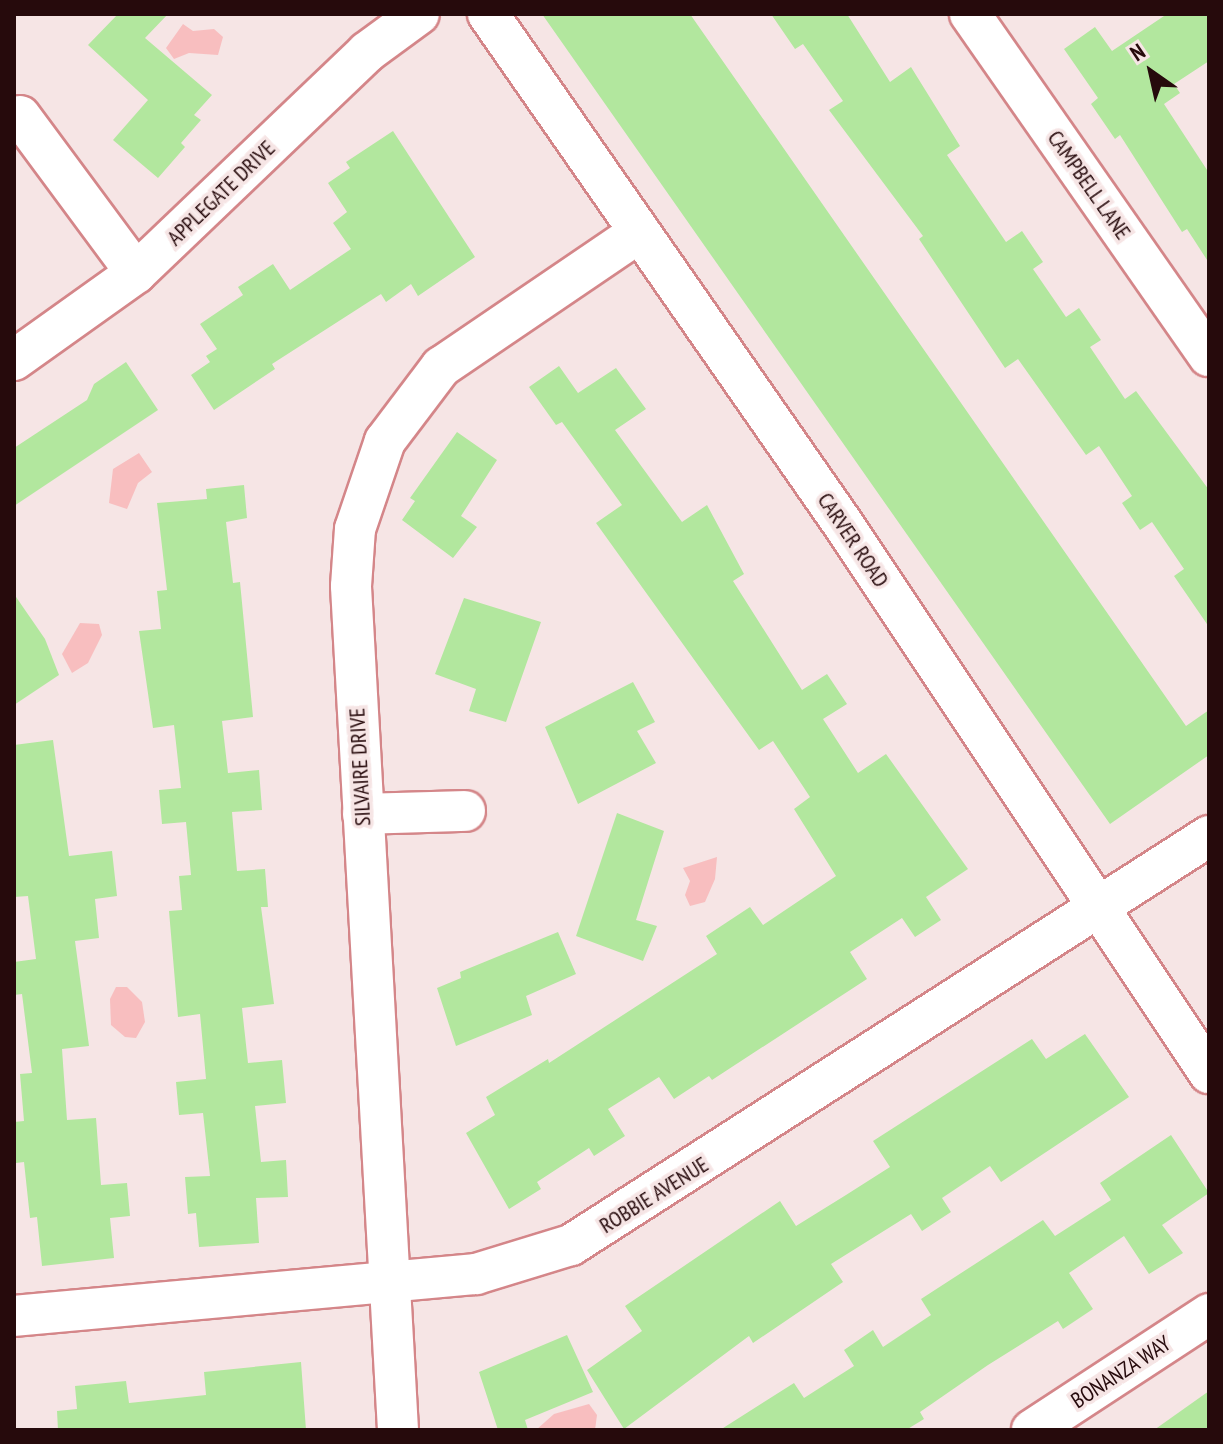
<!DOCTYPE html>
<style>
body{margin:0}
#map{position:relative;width:1223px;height:1444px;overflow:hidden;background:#f6e5e5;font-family:"PT Sans Narrow",sans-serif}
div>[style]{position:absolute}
.water>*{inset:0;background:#f8bebf}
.building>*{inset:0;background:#b2e79e}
.roads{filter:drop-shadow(2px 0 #d48689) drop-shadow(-2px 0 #d48689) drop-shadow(0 2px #d48689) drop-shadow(0 -2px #d48689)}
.minor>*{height:40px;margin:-20px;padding:0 20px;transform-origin:20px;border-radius:20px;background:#fff}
span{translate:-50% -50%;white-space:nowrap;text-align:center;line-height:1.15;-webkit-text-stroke:7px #f6e5e5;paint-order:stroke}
.street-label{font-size:22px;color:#260a0c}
.frame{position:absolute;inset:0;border:16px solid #260a0c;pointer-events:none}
.north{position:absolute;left:1111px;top:32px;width:80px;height:80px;-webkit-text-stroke:6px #f6e5e5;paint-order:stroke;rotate:326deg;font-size:22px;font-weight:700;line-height:32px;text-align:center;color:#260a0c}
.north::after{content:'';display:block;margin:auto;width:28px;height:36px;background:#260a0c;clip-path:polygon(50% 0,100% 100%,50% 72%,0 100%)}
</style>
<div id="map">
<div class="water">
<div style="clip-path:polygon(183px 24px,193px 31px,214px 29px,223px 37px,218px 55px,189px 53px,174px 59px,166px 48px)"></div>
<div style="clip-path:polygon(139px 453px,152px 472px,138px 483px,127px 509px,109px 503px,113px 469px)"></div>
<div style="clip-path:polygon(80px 623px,99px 624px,102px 635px,88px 663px,72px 673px,62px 654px)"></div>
<div style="clip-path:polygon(717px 857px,715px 879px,705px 902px,690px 906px,685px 895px,690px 881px,683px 868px)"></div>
<div style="clip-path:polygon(116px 987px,127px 987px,142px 1002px,145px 1022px,136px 1038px,125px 1037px,111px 1025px,110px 999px)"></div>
<div style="clip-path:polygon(589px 1404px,597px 1415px,595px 1430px,536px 1430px,554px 1414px)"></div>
</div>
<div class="building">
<div style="clip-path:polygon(118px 14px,168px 14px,145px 38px,212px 95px,194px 115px,201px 120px,181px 143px,185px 147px,158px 178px,113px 140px,148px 100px,88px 45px)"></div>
<div style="clip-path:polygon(542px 14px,690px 14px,1186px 726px,1209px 710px,1209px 755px,1110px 824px)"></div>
<div style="clip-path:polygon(771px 14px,847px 14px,890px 82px,911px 67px,960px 146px,947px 155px,1006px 242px,1022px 231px,1043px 262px,1033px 269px,1066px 317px,1079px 308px,1101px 340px,1090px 347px,1125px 399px,1136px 391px,1209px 490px,1209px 627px,1174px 576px,1184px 569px,1152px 522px,1140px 530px,1122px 503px,1132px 496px,1099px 446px,1086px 455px,1018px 359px,1005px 368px,919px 239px,923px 236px,829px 110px,843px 101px,803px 44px,795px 49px)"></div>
<div style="clip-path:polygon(1167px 14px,1209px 14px,1209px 61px,1174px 84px,1180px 93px,1164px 104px,1209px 173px,1209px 263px,1187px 229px,1182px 232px,1120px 135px,1115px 139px,1091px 104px,1098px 98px,1064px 49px,1095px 27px,1112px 51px)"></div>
<div style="clip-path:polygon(393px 131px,475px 257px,418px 296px,411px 284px,386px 302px,381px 294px,272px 364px,275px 369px,214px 410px,191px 375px,210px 362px,206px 356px,217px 349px,200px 324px,243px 295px,238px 287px,273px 264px,290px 290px,351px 249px,333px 223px,347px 212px,328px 183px,350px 168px,346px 162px)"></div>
<div style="clip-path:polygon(126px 362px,158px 410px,14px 506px,14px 448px,87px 400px,94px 384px)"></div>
<div style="clip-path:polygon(559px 366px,578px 393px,616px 368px,646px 409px,615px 430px,682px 522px,707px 505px,744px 574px,733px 581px,802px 690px,827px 674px,847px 704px,823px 719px,858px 773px,886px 754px,968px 869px,926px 897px,941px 920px,915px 937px,902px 918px,850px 952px,867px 979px,712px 1080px,709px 1076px,674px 1099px,659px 1077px,608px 1109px,625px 1136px,594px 1156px,589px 1148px,537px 1182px,541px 1189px,509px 1209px,466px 1133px,495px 1115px,486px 1097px,548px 1059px,549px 1063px,717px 954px,706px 936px,750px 907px,763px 925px,836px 876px,794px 809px,810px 797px,773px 741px,759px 750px,596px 523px,622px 505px,562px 422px,556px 425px,529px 387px)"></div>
<div style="clip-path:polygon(457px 432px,497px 460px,461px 516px,477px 527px,453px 558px,402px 520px,415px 501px,410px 498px)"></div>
<div style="clip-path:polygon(244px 485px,247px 518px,226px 522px,233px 583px,240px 582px,253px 717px,222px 721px,228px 773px,259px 770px,262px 810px,232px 812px,237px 871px,265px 869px,268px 907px,261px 907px,274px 1004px,242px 1008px,248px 1063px,282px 1060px,286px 1103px,255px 1106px,261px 1162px,286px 1160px,288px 1197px,256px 1198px,259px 1243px,199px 1247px,196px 1213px,188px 1214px,185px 1177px,210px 1176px,203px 1113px,179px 1115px,176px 1082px,206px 1079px,200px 1014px,178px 1017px,169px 911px,182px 910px,179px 876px,191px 875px,186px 822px,162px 824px,159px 790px,181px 788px,174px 725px,153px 728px,139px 631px,161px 629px,157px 591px,167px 590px,157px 503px,207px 499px,206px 489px)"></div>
<div style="clip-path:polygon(14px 594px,45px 639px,59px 675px,14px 705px)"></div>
<div style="clip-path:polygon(464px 598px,541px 622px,506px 722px,469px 711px,476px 689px,435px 674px)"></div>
<div style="clip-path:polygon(633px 682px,655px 722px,637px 731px,656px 763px,578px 804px,545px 727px)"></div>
<div style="clip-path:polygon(53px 740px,69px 856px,112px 851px,117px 896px,95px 899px,99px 938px,75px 941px,89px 1046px,62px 1049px,67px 1120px,96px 1118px,101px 1185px,127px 1183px,130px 1216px,110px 1218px,114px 1258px,42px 1266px,37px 1217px,30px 1218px,24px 1162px,16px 1163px,14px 1129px,14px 1122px,24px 1121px,20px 1074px,32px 1073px,22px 994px,14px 995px,14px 962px,36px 959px,28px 896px,14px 897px,14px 745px)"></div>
<div style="clip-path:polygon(617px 813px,664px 831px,636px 920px,657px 926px,643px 961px,576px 936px)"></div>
<div style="clip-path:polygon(558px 932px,576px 974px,526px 996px,532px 1015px,456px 1046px,437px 988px,461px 978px,460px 972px)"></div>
<div style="clip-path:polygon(1085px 1034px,1129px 1097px,1001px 1182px,990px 1166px,942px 1198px,951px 1212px,922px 1231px,911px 1214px,831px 1264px,843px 1282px,753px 1343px,749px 1336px,624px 1429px,587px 1370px,642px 1331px,625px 1306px,780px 1201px,796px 1226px,846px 1195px,890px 1167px,873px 1141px,1032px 1039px,1046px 1059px)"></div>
<div style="clip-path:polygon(1171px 1135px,1209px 1193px,1162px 1225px,1183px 1253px,1149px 1274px,1124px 1236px,1069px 1273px,1093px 1309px,1063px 1329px,1058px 1321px,988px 1365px,920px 1412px,924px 1419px,906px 1430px,720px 1430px,794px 1383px,804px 1398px,854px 1366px,844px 1350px,873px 1330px,883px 1347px,931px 1315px,921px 1299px,1043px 1220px,1055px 1236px,1111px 1200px,1100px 1183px)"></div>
<div style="clip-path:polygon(567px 1335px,593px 1392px,525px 1420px,528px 1430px,498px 1430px,479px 1372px)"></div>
<div style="clip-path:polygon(301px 1362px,306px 1430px,58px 1430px,57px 1411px,77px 1409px,75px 1386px,126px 1381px,129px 1403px,206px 1395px,204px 1372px)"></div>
<div style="clip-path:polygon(1209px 1391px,1209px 1430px,1154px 1430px)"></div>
</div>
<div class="roads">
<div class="minor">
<div style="left:488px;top:14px;width:621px;rotate:55.16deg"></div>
<div style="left:843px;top:524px;width:660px;rotate:56.31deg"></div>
<div style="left:970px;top:14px;width:417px;rotate:55.1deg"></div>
<div style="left:20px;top:116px;width:195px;rotate:53.5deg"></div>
<div style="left:14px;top:360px;width:150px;rotate:-35.5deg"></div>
<div style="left:136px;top:273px;width:320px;rotate:-43.7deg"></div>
<div style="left:367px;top:52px;width:64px;rotate:-36.2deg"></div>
<div style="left:363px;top:814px;width:102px;rotate:-1.7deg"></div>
<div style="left:14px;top:1316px;width:464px;rotate:-5.2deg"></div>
<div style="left:476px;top:1274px;width:99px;rotate:-17deg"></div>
<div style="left:571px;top:1245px;width:758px;rotate:-32.66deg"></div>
<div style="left:398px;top:1430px;width:845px;rotate:-93.19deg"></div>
<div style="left:351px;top:586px;width:57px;rotate:-86deg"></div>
<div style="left:355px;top:529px;width:93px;rotate:-71.2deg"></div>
<div style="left:385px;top:441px;width:93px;rotate:-52.9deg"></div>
<div style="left:441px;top:367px;width:240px;rotate:-34.2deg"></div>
<div style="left:1032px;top:1430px;width:212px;rotate:-33.2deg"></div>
</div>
</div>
<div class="street-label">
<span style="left:1089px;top:185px;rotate:55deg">CAMPBELL LANE</span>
<span style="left:221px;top:193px;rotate:-44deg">APPLEGATE DRIVE</span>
<span style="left:853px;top:540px;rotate:56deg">CARVER ROAD</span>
<span style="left:360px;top:767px;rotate:-93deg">SILVAIRE DRIVE</span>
<span style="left:654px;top:1195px;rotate:-32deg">ROBBIE AVENUE</span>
<span style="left:1121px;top:1372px;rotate:-33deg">BONANZA WAY</span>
</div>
<div class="frame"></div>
<div class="north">N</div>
</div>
